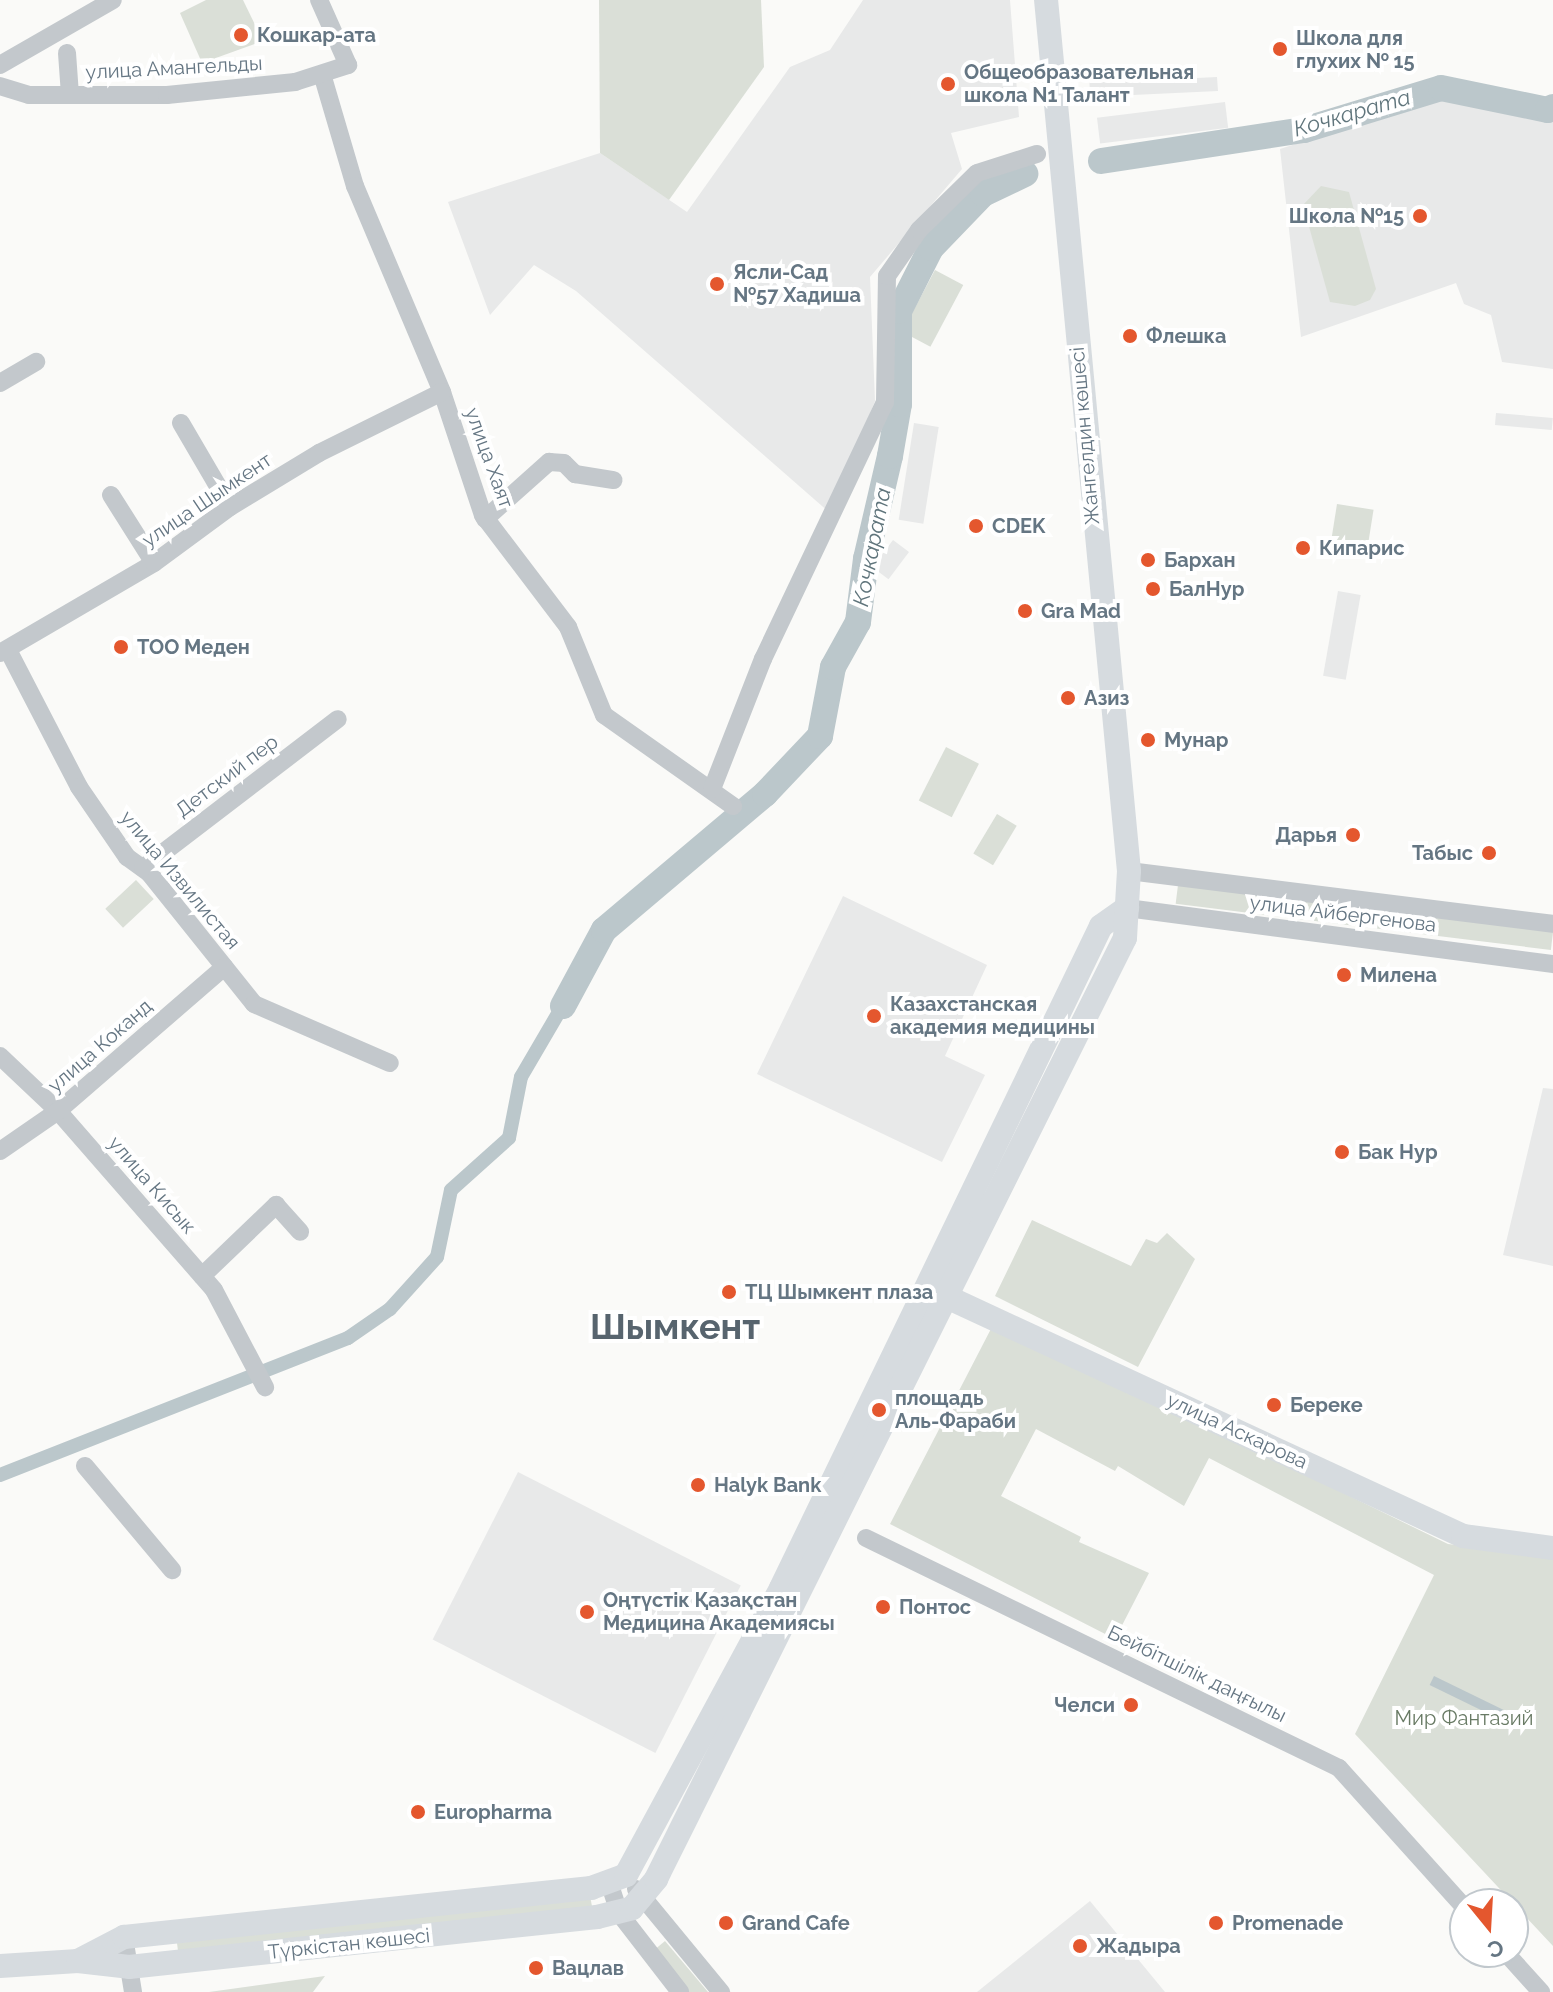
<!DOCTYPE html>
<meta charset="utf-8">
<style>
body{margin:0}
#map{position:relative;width:1553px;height:1992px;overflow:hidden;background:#fafaf8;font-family:Raleway,sans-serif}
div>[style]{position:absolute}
.built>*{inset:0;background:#e8e9e9;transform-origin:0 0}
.green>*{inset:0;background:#dadfd7;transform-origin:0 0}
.water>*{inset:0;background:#bbc7cb;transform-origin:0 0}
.canal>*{height:14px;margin:-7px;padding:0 7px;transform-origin:7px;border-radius:7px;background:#bbc7cb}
.river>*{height:26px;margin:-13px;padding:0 13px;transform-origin:13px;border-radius:13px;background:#bbc7cb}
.minor>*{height:18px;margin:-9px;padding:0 9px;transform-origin:9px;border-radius:9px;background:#c3c8cc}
.major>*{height:24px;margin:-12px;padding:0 12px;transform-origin:12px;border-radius:12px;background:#d6dbdf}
.dots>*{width:22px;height:22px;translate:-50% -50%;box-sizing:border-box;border:4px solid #fff;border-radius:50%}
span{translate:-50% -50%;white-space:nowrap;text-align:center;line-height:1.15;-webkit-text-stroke:8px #fff;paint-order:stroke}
.poi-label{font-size:20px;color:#657683;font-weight:700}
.left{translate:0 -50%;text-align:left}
.right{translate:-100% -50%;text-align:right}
.street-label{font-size:20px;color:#657683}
.park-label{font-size:20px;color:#687a64}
.water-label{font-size:22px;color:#60757c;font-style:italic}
.town-label{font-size:36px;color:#57646e;font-weight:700}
.north{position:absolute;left:1449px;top:1888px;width:80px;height:80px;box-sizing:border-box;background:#fff;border:2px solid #c1c8cd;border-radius:50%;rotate:162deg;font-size:22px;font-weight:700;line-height:32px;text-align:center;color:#657683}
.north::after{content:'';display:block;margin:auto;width:28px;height:36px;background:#e4572e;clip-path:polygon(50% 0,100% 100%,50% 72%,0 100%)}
</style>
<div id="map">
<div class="built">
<div style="clip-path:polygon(863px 0,1010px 0,1019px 117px,951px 133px,962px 169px,870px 277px,875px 401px,830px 513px,576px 291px,534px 265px,490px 315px,448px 202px,600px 153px,687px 212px,790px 67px,830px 50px)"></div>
<div style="clip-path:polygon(1175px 66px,1176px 79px,1217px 77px,1218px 91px,1090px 97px,1089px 70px)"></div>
<div style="clip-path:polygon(1440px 97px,1545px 122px,1553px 117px,1553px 369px,1502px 362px,1491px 315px,1464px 304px,1456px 283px,1301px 337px,1280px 149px)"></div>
<div style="left:1225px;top:102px;width:26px;height:129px;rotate:83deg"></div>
<div style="left:1496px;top:413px;width:57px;height:12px;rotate:5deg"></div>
<div style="left:914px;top:423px;width:25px;height:98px;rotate:9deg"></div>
<div style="left:893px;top:540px;width:20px;height:34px;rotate:37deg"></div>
<div style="left:1338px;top:591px;width:23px;height:86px;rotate:10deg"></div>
<div style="clip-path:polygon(843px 896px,987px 965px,945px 1056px,985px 1075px,942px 1162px,757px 1074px)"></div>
<div style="clip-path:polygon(1543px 1088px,1553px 1089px,1553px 1266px,1503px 1255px)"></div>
<div style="left:518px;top:1472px;width:250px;height:188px;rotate:27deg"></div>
<div style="clip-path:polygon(1090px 1901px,1165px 1992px,977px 1992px)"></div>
</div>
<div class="green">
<div style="clip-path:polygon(206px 0,243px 0,263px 41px,202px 63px,180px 13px)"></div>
<div style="clip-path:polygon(599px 0,761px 0,764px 67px,669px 200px,600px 153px)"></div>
<div style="clip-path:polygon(1321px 186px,1349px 192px,1376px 289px,1370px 300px,1355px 306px,1330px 302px,1303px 205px)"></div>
<div style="left:935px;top:270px;width:32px;height:70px;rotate:28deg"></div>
<div style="left:1337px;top:504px;width:37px;height:36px;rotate:9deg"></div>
<div style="left:946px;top:747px;width:37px;height:60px;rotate:27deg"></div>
<div style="left:997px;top:814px;width:23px;height:46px;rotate:31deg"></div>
<div style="left:136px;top:880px;width:26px;height:42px;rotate:47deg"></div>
<div style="left:1178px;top:885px;width:378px;height:19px;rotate:7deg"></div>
<div style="clip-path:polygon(1032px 1220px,1131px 1266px,1146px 1239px,1157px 1243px,1167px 1233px,1195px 1259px,1138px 1367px,995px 1296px)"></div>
<div style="clip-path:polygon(994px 1323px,1448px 1544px,1553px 1557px,1553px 1946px,1355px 1734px,1434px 1575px,1209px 1458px,1184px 1506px,1118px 1466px,1115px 1471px,1036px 1429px,1001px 1496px,1081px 1537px,1079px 1542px,1149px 1573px,1115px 1639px,890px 1524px)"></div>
<div style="clip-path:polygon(589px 1890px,593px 1912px,179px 1960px,176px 1934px)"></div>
<div style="clip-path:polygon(665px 1941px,708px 1992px,687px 1992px,653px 1951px)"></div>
<div style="clip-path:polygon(325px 1976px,313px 1992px,209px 1992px)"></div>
</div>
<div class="water">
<div style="left:1434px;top:1676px;width:97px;height:10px;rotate:26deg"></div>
</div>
<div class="canal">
<div style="left:0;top:1475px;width:374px;rotate:-21.5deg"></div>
<div style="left:348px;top:1338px;width:51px;rotate:-34.6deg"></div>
<div style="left:390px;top:1309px;width:70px;rotate:-47.9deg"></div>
<div style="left:437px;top:1257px;width:68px;rotate:-78.2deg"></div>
<div style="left:451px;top:1190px;width:78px;rotate:-41.9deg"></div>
<div style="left:509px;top:1138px;width:62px;rotate:-78.9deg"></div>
<div style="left:521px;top:1077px;width:83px;rotate:-59.7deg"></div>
</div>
<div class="river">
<div style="left:1101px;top:161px;width:205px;rotate:-8.7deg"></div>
<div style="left:1304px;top:130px;width:143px;rotate:-17deg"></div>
<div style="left:1441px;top:88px;width:109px;rotate:11.6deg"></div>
<div style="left:1548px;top:110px;width:6px;rotate:-31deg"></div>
<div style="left:563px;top:1006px;width:86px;rotate:-61.7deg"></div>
<div style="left:604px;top:930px;width:211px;rotate:-40.2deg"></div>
<div style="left:765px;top:794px;width:80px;rotate:-46.5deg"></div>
<div style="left:820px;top:736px;width:70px;rotate:-79.3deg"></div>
<div style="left:833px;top:667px;width:51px;rotate:-60.9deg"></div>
<div style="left:858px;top:622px;width:64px;rotate:-82.8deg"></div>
<div style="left:866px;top:559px;width:106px;rotate:-76.9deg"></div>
<div style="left:890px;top:456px;width:53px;rotate:-80.2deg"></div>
<div style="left:899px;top:404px;width:93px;rotate:-90deg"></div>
<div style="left:899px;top:311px;width:71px;rotate:-63.1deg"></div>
<div style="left:931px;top:248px;width:75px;rotate:-46.1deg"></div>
<div style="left:983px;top:194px;width:47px;rotate:-25.5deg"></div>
</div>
<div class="minor">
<div style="left:67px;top:53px;width:42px;rotate:85.9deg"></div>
<div style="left:0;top:65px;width:130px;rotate:-29.9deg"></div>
<div style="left:322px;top:74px;width:117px;rotate:73.6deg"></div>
<div style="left:355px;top:186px;width:224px;rotate:67.1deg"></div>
<div style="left:442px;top:392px;width:130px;rotate:71.6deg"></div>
<div style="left:483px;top:515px;width:141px;rotate:52.8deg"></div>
<div style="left:568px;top:627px;width:95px;rotate:67.8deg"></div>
<div style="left:604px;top:715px;width:158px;rotate:35.2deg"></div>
<div style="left:0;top:86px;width:30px;rotate:17deg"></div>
<div style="left:29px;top:95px;width:138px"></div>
<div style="left:167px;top:95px;width:129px;rotate:-5.8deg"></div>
<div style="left:295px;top:82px;width:56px;rotate:-17.8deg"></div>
<div style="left:348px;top:65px;width:71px;rotate:-114deg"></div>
<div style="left:0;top:383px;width:42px;rotate:-30.3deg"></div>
<div style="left:181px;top:423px;width:97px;rotate:59.7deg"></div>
<div style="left:111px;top:495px;width:80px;rotate:57.7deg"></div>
<div style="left:485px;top:519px;width:86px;rotate:-41.7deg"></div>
<div style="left:549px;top:462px;width:15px;rotate:4deg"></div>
<div style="left:564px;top:463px;width:16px;rotate:45deg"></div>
<div style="left:575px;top:474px;width:39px;rotate:9deg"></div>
<div style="left:8px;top:650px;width:154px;rotate:62.6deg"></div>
<div style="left:79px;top:787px;width:85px;rotate:55.6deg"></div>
<div style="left:127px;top:857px;width:29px;rotate:36deg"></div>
<div style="left:150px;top:874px;width:166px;rotate:51.3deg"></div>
<div style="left:254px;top:1004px;width:148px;rotate:23.5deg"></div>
<div style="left:0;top:653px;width:178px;rotate:-30.3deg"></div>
<div style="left:154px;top:563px;width:94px;rotate:-36.4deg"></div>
<div style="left:230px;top:507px;width:104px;rotate:-31.2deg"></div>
<div style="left:319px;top:453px;width:137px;rotate:-26.4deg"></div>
<div style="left:712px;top:789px;width:140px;rotate:-68.6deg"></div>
<div style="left:763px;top:659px;width:284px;rotate:-64.6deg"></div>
<div style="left:885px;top:402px;width:126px;rotate:-89.1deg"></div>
<div style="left:887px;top:276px;width:56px;rotate:-55.2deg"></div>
<div style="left:919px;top:230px;width:81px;rotate:-44.5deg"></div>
<div style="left:977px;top:173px;width:63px;rotate:-17.6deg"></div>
<div style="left:143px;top:868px;width:245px;rotate:-37.4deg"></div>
<div style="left:1129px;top:871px;width:427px;rotate:7.1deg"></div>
<div style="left:1127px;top:908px;width:430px;rotate:7.5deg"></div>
<div style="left:0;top:1056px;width:80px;rotate:43.5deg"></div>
<div style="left:58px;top:1111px;width:237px;rotate:48.9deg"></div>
<div style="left:214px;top:1290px;width:110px;rotate:62.3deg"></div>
<div style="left:0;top:1151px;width:70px;rotate:-34.6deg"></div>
<div style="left:58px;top:1111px;width:220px;rotate:-40.9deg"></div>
<div style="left:202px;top:1276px;width:103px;rotate:-43.8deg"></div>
<div style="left:276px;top:1205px;width:36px;rotate:48deg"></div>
<div style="left:85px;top:1466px;width:136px;rotate:50.1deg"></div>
<div style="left:866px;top:1538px;width:526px;rotate:25.93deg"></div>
<div style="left:1339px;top:1768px;width:188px;rotate:48deg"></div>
<div style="left:610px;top:1885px;width:29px;rotate:72deg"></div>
<div style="left:619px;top:1913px;width:100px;rotate:52.3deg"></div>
<div style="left:636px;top:1889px;width:134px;rotate:50.5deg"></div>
<div style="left:124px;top:1937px;width:56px;rotate:80.7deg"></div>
<div style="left:1505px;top:1952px;width:54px;rotate:48deg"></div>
</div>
<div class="major">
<div style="left:934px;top:1291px;width:583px;rotate:24.85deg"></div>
<div style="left:1463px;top:1536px;width:91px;rotate:7.6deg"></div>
<div style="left:78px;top:1961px;width:52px;rotate:-27.6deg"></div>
<div style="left:124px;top:1937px;width:470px;rotate:-6deg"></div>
<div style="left:591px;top:1888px;width:37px;rotate:-20deg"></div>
<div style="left:626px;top:1875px;width:326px;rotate:-61.6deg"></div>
<div style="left:781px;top:1588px;width:735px;rotate:-64.2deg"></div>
<div style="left:1101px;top:926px;width:32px;rotate:-35deg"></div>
<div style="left:0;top:1966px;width:78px;rotate:-3.7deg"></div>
<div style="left:78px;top:1961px;width:51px;rotate:6.7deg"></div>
<div style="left:129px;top:1967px;width:471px;rotate:-6.1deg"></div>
<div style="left:597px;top:1917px;width:36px;rotate:-14deg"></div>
<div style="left:632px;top:1908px;width:38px;rotate:-50deg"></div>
<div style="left:656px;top:1879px;width:1051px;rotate:-63.51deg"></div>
<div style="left:1125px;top:938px;width:67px;rotate:-86.6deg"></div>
<div style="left:1129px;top:871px;width:875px;rotate:-95.44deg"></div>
</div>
<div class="dots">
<div style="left:241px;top:35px;background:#e4572e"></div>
<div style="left:1280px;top:49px;background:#e4572e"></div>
<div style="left:948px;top:84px;background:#e4572e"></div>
<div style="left:1420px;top:216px;background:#e4572e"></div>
<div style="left:717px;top:284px;background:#e4572e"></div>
<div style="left:1130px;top:336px;background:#e4572e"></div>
<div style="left:976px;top:526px;background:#e4572e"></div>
<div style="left:1303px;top:548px;background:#e4572e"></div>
<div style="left:1148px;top:560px;background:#e4572e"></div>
<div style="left:1153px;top:589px;background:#e4572e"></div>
<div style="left:1025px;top:611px;background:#e4572e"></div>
<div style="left:121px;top:647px;background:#e4572e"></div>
<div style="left:1068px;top:698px;background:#e4572e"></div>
<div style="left:1148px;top:740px;background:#e4572e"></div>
<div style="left:1353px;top:835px;background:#e4572e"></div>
<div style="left:1489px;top:853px;background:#e4572e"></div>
<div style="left:1344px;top:975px;background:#e4572e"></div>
<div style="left:874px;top:1016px;background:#e4572e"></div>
<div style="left:1342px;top:1152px;background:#e4572e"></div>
<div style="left:729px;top:1292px;background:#e4572e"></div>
<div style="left:1274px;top:1405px;background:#e4572e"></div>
<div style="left:879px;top:1410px;background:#e4572e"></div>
<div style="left:698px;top:1485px;background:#e4572e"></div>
<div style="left:883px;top:1607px;background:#e4572e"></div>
<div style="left:587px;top:1612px;background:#e4572e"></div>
<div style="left:1131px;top:1705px;background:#e4572e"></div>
<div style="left:418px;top:1812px;background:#e4572e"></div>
<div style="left:726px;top:1923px;background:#e4572e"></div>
<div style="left:1216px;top:1923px;background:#e4572e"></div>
<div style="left:1080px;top:1946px;background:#e4572e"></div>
<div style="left:536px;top:1968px;background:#e4572e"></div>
</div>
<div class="poi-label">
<span class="left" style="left:257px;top:35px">Кошкар-ата</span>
<span class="left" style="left:1296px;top:50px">Школа для<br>глухих № 15</span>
<span class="left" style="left:964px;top:84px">Общеобразовательная<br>школа N1 Талант</span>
<span class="right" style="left:1404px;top:216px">Школа №15</span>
<span class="left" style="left:733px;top:284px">Ясли-Сад<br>№57 Хадиша</span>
<span class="left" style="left:1146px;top:336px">Флешка</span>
<span class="left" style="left:992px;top:526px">CDEK</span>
<span class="left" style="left:1319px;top:548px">Кипарис</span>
<span class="left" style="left:1164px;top:560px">Бархан</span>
<span class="left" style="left:1169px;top:589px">БалНур</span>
<span class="left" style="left:1041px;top:611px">Gra Mad</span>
<span class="left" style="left:137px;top:647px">ТОО Меден</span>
<span class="left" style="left:1084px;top:698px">Азиз</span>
<span class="left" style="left:1164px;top:740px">Мунар</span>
<span class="right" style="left:1337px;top:835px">Дарья</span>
<span class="right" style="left:1473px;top:853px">Табыс</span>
<span class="left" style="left:1360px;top:975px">Милена</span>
<span class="left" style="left:890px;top:1016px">Казахстанская<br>академия медицины</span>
<span class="left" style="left:1358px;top:1152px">Бак Нур</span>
<span class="left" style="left:745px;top:1292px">ТЦ Шымкент плаза</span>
<span class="left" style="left:895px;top:1410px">площадь<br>Аль-Фараби</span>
<span class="left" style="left:1290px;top:1405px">Береке</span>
<span class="left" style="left:714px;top:1485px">Halyk Bank</span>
<span class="left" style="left:603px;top:1612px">Оңтүстік Қазақстан<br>Медицина Академиясы</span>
<span class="left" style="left:899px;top:1607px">Понтос</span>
<span class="right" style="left:1115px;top:1705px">Челси</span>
<span class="left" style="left:434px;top:1812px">Europharma</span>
<span class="left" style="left:742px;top:1923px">Grand Cafe</span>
<span class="left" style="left:1232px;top:1923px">Promenade</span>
<span class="left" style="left:1096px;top:1946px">Жадыра</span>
<span class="left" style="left:552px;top:1968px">Вацлав</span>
</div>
<div class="street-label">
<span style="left:174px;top:68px;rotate:-3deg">улица Амангельды</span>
<span style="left:1085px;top:436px;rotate:-95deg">Жангелдин көшесі</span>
<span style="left:489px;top:458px;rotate:70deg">улица Хаят</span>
<span style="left:207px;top:500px;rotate:-34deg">улица Шымкент</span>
<span style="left:227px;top:776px;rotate:-37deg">Детский пер</span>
<span style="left:180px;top:880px;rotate:50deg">улица Извилистая</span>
<span style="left:1343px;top:914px;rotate:7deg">улица Айбергенова</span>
<span style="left:100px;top:1046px;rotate:-41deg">улица Коканд</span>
<span style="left:152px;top:1185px;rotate:49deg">улица Кисык</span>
<span style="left:1237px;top:1431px;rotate:25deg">улица Аскарова</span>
<span style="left:1197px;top:1674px;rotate:26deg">Бейбітшілік даңғылы</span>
<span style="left:349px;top:1944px;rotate:-6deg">Түркістан көшесі</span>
</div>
<div class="park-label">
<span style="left:1464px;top:1718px">Мир Фантазий</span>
</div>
<div class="water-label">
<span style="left:1352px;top:113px;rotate:-16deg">Кочкарата</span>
<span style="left:872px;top:547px;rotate:-79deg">Кочкарата</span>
</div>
<div class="town-label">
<span style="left:675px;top:1327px">Шымкент</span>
</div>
<div class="north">С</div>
</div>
